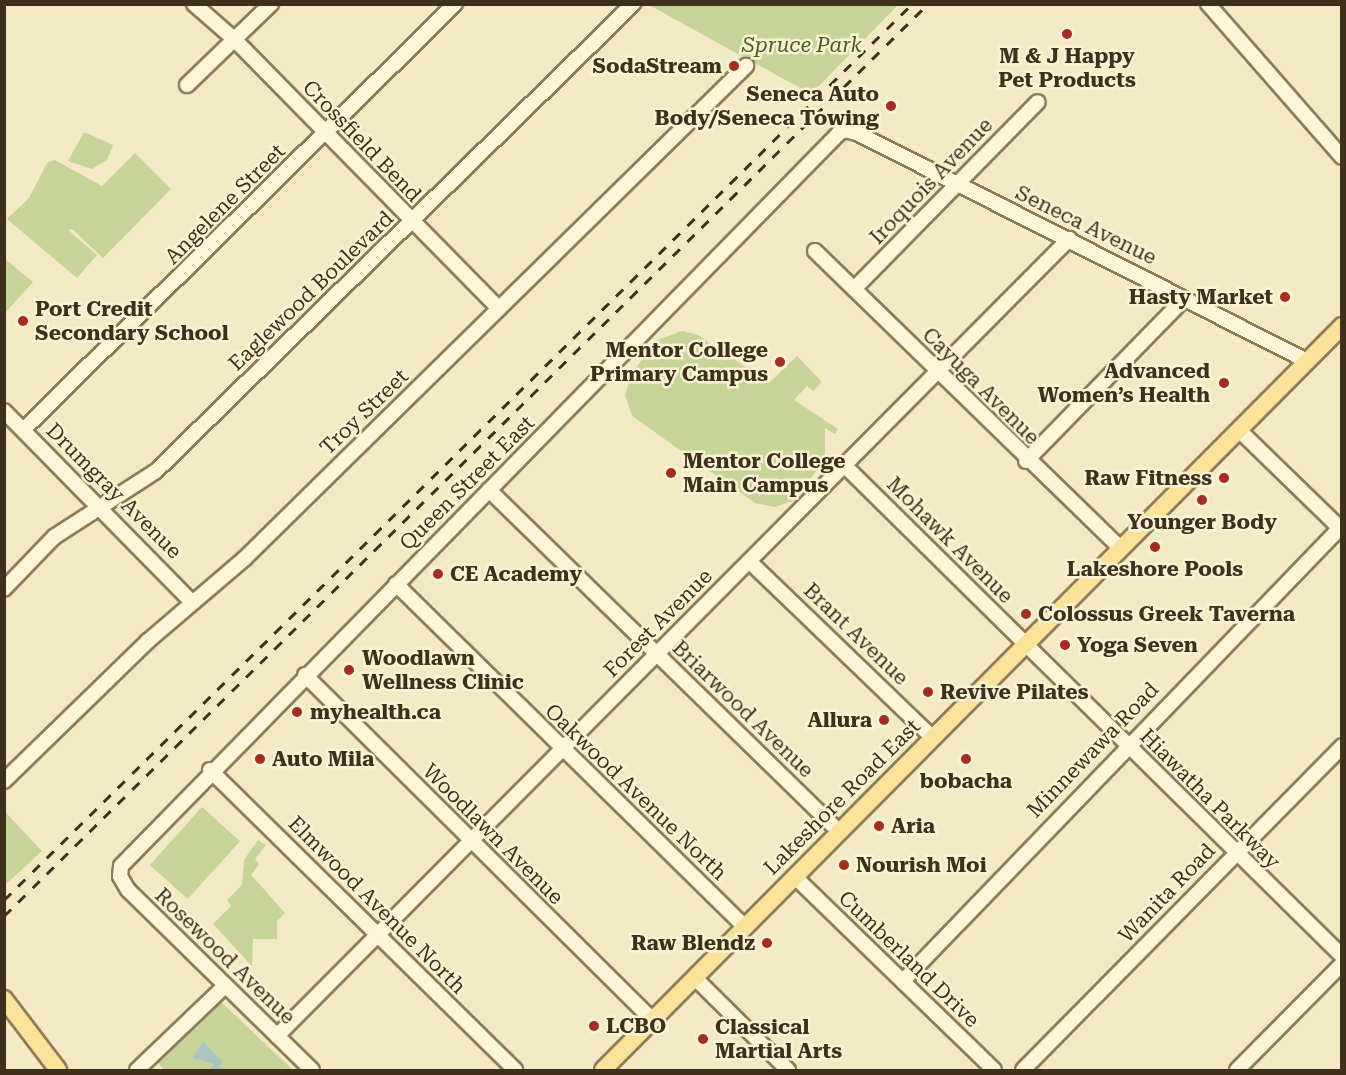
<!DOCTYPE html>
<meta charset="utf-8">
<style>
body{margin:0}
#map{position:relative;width:1346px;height:1075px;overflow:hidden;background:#f3e9c4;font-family:"Roboto Serif",serif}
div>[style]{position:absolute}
.green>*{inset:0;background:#c7d397;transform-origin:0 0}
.water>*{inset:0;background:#a7c6bf}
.roads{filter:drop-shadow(2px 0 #907b58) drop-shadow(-2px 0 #907b58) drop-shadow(0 2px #907b58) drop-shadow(0 -2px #907b58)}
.minor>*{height:14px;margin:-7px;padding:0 7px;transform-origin:7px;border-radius:7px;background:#fcf5d9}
.major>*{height:16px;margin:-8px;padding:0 8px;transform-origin:8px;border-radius:8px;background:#f9e399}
.rail>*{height:3px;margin-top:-1.5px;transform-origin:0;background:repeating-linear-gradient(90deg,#3f301e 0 10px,transparent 0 20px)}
.dots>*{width:16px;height:16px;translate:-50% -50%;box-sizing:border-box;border:3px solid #f9f2d5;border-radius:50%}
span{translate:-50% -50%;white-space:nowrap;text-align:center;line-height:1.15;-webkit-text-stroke:5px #f9f2d5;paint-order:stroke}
.park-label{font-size:21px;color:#4a5d22;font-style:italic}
.poi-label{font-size:21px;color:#3f301e;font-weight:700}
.right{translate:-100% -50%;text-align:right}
.left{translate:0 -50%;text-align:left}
.street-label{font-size:21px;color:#3f301e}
.frame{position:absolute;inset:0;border:6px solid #3f301e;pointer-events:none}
</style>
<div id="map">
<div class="green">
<div style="clip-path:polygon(649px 5px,898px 5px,811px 94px)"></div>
<div style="clip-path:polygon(84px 132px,113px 145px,107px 160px,92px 169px,68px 161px)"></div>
<div style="clip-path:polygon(135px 153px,171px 189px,103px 258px,72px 229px,68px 230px,97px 255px,77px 278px,7px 219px,29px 198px,47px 163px,55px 160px,102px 186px)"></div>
<div style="clip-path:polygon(5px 259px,33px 282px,5px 313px,4px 259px)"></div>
<div style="clip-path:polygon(682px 331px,698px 335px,769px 383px,797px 356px,822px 382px,813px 391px,807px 386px,794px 400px,838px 429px,835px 434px,825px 428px,825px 459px,795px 500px,775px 507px,755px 503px,632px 416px,625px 395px,631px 375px,655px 341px)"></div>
<div style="left:202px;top:807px;width:51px;height:78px;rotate:42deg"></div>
<div style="clip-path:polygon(5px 812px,42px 851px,5px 885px)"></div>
<div style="clip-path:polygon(258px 840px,266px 845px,255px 859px,259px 864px,251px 875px,285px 913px,277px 921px,277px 939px,253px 939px,252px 966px,213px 924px,231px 906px,227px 900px,242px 885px,244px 860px)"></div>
<div style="clip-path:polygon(220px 1001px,293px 1070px,164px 1070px,158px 1063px)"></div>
</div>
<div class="water">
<div style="clip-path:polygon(203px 1041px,223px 1062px,219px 1066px,226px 1070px,210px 1070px,214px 1064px,193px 1058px)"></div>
</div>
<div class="roads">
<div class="minor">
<div style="left:194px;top:4px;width:53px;rotate:41.2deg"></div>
<div style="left:234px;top:39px;width:378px;rotate:45.5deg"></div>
<div style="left:1208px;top:4px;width:203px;rotate:48.8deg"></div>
<div style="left:187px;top:85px;width:117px;rotate:-44deg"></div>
<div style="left:815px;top:251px;width:427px;rotate:44.2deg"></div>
<div style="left:854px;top:289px;width:262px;rotate:-45.5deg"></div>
<div style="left:4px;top:411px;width:268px;rotate:45.5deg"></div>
<div style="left:23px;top:430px;width:607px;rotate:-44.6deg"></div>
<div style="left:1239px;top:430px;width:144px;rotate:44.2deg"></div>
<div style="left:1026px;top:461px;width:226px;rotate:-45.7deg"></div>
<div style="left:844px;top:465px;width:699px;rotate:44.59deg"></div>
<div style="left:489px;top:490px;width:490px;rotate:44.3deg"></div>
<div style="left:749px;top:561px;width:255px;rotate:43.9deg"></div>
<div style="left:396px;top:584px;width:489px;rotate:44.5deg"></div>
<div style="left:4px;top:589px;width:72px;rotate:-46.1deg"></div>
<div style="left:54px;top:537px;width:121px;rotate:-32.9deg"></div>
<div style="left:156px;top:471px;width:668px;rotate:-44.39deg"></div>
<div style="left:305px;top:675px;width:490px;rotate:44.8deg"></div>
<div style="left:210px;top:770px;width:428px;rotate:44.5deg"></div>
<div style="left:4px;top:781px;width:201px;rotate:-44.2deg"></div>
<div style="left:148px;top:641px;width:126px;rotate:-40.5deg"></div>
<div style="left:244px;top:559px;width:704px;rotate:-44.48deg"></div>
<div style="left:795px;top:877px;width:277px;rotate:44.1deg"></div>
<div style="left:695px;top:978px;width:131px;rotate:44.7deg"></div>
<div style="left:903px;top:981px;width:632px;rotate:-46.03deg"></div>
<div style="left:277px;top:1036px;width:1124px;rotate:-45.18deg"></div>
<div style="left:137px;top:1070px;width:120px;rotate:-43.7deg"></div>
<div style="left:312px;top:1070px;width:257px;rotate:-135.6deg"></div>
<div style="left:128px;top:890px;width:16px;rotate:-120deg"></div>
<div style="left:120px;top:876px;width:10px;rotate:-84deg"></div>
<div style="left:121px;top:866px;width:1025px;rotate:-45.59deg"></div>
<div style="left:838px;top:134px;width:7px;rotate:-34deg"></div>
<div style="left:844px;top:130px;width:13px;rotate:13deg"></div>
<div style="left:857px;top:133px;width:504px;rotate:26.87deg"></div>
<div style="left:1023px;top:1070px;width:455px;rotate:-45.4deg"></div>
<div style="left:1237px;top:1070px;width:149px;rotate:-45.3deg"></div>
</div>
<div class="major">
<div style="left:4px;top:999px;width:89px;rotate:52.7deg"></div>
<div style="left:603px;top:1070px;width:1049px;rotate:-45.19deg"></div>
</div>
</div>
<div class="rail">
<div style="left:4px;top:900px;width:1276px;rotate:-44.62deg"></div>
<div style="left:4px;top:916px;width:1298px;rotate:-44.63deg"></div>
</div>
<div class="dots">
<div style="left:1067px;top:34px;background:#a62b21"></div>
<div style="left:734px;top:66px;background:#a62b21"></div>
<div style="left:891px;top:106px;background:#a62b21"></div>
<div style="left:1285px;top:297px;background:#a62b21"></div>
<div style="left:23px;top:321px;background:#a62b21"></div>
<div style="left:780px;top:362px;background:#a62b21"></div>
<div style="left:1224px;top:383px;background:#a62b21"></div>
<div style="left:671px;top:473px;background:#a62b21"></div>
<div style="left:1224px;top:478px;background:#a62b21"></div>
<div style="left:1202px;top:500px;background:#a62b21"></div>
<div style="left:1155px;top:547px;background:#a62b21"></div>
<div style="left:438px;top:574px;background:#a62b21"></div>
<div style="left:1026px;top:614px;background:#a62b21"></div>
<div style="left:1065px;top:645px;background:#a62b21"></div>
<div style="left:349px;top:670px;background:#a62b21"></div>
<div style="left:928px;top:692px;background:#a62b21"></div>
<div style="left:297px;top:712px;background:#a62b21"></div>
<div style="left:884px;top:720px;background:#a62b21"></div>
<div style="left:260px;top:759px;background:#a62b21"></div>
<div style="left:966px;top:759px;background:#a62b21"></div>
<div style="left:879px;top:826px;background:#a62b21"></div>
<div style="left:844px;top:865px;background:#a62b21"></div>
<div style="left:767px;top:943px;background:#a62b21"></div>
<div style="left:594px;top:1026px;background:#a62b21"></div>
<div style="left:703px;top:1039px;background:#a62b21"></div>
</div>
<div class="park-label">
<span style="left:802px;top:45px">Spruce Park</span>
</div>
<div class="poi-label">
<span style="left:1067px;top:68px">M &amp; J Happy<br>Pet Products</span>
<span class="right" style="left:722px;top:66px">SodaStream</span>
<span class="right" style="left:879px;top:106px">Seneca Auto<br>Body/Seneca Towing</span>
<span class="right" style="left:1273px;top:297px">Hasty Market</span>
<span class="left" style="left:35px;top:321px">Port Credit<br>Secondary School</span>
<span class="right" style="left:768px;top:362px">Mentor College<br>Primary Campus</span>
<span class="right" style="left:1210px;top:383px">Advanced<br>Women’s Health</span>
<span class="left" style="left:683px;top:473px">Mentor College<br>Main Campus</span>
<span class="right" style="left:1212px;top:478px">Raw Fitness</span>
<span style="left:1202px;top:522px">Younger Body</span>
<span style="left:1155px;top:569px">Lakeshore Pools</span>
<span class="left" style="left:450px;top:574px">CE Academy</span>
<span class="left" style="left:1038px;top:614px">Colossus Greek Taverna</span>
<span class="left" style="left:1077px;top:645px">Yoga Seven</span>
<span class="left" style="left:362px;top:670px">Woodlawn<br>Wellness Clinic</span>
<span class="left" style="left:940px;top:692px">Revive Pilates</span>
<span class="left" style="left:310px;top:712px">myhealth.ca</span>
<span class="right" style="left:872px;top:720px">Allura</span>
<span class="left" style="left:272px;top:759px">Auto Mila</span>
<span style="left:966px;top:781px">bobacha</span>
<span class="left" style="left:891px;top:826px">Aria</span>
<span class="left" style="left:856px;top:865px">Nourish Moi</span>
<span class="right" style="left:755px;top:943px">Raw Blendz</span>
<span class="left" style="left:606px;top:1026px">LCBO</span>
<span class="left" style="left:715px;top:1039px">Classical<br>Martial Arts</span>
</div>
<div class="street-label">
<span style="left:362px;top:141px;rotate:46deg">Crossfield Bend</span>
<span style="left:931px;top:181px;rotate:-46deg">Iroquois Avenue</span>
<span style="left:225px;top:204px;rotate:-45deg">Angelene Street</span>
<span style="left:1086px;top:225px;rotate:26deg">Seneca Avenue</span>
<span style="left:311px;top:291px;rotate:-44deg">Eaglewood Boulevard</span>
<span style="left:981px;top:386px;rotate:45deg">Cayuga Avenue</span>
<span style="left:364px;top:412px;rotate:-44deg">Troy Street</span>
<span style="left:467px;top:483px;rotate:-45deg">Queen Street East</span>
<span style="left:114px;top:491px;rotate:45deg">Drumgray Avenue</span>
<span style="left:950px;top:540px;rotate:45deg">Mohawk Avenue</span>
<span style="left:658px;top:623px;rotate:-45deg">Forest Avenue</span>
<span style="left:856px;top:634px;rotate:44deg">Brant Avenue</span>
<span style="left:743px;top:709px;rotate:44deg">Briarwood Avenue</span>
<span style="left:1093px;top:750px;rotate:-46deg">Minnewawa Road</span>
<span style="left:636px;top:792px;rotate:44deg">Oakwood Avenue North</span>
<span style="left:842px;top:797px;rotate:-45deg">Lakeshore Road East</span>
<span style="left:1210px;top:799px;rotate:45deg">Hiawatha Parkway</span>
<span style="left:493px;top:834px;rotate:45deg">Woodlawn Avenue</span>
<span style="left:1167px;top:893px;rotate:-46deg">Wanita Road</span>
<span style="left:377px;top:905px;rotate:45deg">Elmwood Avenue North</span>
<span style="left:225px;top:956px;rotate:44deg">Rosewood Avenue</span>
<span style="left:909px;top:959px;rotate:44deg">Cumberland Drive</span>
</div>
<div class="frame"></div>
</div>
